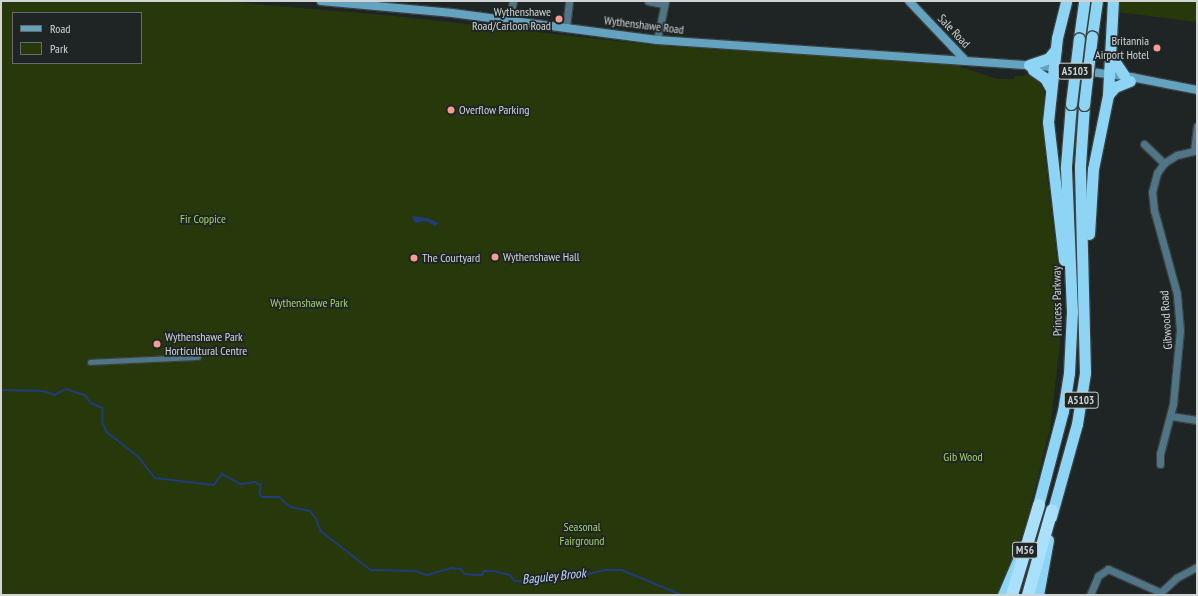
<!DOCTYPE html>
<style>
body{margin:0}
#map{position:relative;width:1198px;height:596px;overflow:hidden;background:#1f2525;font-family:"PT Sans Narrow",sans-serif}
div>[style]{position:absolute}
.green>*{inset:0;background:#27380b}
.water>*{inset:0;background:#1f3c7c}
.stream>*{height:1.5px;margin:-0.75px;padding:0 0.75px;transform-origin:0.75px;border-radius:0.75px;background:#1f3c7c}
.roads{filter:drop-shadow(1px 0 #3b4141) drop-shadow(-1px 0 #3b4141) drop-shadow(0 1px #3b4141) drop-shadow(0 -1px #3b4141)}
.pedestrian>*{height:5px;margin:-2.5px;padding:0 2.5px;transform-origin:2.5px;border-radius:2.5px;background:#4f7587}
.minor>*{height:7px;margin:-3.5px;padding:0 3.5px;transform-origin:3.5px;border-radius:3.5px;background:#4f7587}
.secondary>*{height:8px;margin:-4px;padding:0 4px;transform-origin:4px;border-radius:4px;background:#64a3c0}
.trunk>*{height:11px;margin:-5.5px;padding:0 5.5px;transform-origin:5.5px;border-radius:5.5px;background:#8ed4f5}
.motorway>*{height:12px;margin:-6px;padding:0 6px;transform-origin:6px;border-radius:6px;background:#a9e1fd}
.bridges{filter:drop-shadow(1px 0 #3b4141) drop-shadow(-1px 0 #3b4141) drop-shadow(0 1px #3b4141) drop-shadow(0 -1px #3b4141)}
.trunk-bridge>*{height:11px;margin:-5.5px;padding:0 5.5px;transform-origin:5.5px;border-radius:5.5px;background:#8ed4f5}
.dots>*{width:11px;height:11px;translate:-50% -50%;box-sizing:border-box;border:2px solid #1f2525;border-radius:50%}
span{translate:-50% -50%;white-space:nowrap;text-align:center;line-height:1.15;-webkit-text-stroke:3.5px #1f2525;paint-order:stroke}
.shield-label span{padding:1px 3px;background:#1f2525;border:1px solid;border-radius:3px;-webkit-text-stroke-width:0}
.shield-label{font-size:11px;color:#d0d4d4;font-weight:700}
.poi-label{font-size:12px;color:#d0d4d4}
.right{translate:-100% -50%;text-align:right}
.left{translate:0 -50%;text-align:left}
.street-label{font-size:12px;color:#d0d4d4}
.park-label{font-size:12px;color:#a4d166}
.water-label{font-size:13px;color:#c2d6fd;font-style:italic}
.frame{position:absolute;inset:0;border:2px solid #d0d4d4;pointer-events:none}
.legend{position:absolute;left:12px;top:12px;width:130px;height:52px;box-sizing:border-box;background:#1f2525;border:1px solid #666b6b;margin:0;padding:5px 7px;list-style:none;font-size:12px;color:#d0d4d4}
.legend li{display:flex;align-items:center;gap:8px;height:20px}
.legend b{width:20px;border:1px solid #666b6b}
</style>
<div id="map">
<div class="green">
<div style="clip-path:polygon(evenodd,1px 1px,220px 1px,395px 16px,662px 46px,952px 64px,997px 79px,1014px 79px,1015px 76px,1034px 75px,1044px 90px,1045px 156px,1058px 267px,1060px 344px,1050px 429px,1026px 524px,999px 595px,1px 595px,1px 1px,13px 13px,141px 13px,141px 63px,13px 63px,13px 13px)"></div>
<div style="clip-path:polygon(1119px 1px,1197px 1px,1197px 22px,1118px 12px)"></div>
</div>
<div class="water">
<div style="clip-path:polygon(412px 216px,427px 218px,439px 223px,435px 226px,426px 221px,415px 223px)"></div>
</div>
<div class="stream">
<div style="left:1px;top:390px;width:42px;rotate:1.4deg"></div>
<div style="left:43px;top:391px;width:13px;rotate:18deg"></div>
<div style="left:55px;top:395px;width:13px;rotate:-29deg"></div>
<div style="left:66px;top:389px;width:20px;rotate:18deg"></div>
<div style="left:85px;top:395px;width:10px;rotate:53deg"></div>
<div style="left:91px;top:403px;width:13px;rotate:23deg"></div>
<div style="left:103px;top:408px;width:16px;rotate:90deg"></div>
<div style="left:103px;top:424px;width:9px;rotate:63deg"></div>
<div style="left:107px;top:432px;width:39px;rotate:38deg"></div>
<div style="left:138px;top:456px;width:28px;rotate:52deg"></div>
<div style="left:155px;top:478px;width:59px;rotate:6.8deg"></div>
<div style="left:214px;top:485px;width:14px;rotate:-54deg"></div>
<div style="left:222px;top:474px;width:21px;rotate:28deg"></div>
<div style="left:241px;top:484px;width:14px;rotate:-8deg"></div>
<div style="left:255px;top:482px;width:7px;rotate:27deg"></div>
<div style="left:261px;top:485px;width:9px;rotate:96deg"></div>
<div style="left:260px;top:494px;width:4px;rotate:56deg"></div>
<div style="left:262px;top:497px;width:17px"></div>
<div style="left:279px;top:497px;width:16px;rotate:40deg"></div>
<div style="left:291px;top:507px;width:19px;rotate:12deg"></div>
<div style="left:310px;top:511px;width:9px;rotate:49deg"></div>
<div style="left:316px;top:518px;width:14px;rotate:69deg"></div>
<div style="left:321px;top:531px;width:63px;rotate:38deg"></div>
<div style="left:371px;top:570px;width:45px;rotate:1.3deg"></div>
<div style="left:416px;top:571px;width:12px;rotate:20deg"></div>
<div style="left:427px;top:575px;width:26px;rotate:-16deg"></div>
<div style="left:452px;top:568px;width:9px;rotate:6deg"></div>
<div style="left:461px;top:569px;width:6px;rotate:51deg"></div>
<div style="left:465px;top:574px;width:11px;rotate:5deg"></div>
<div style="left:476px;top:575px;width:6px"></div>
<div style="left:482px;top:575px;width:4px;rotate:-63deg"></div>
<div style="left:484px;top:571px;width:10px"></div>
<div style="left:494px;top:571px;width:16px;rotate:14deg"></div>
<div style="left:510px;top:575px;width:8px;rotate:50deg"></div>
<div style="left:515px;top:581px;width:15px;rotate:4deg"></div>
<div style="left:530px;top:582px;width:35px;rotate:-13deg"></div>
<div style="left:564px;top:574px;width:21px;rotate:3deg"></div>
<div style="left:585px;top:575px;width:21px;rotate:-14deg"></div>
<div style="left:605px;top:570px;width:17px"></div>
<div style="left:622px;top:570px;width:65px;rotate:22.6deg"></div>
</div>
<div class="roads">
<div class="pedestrian">
<div style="left:90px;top:362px;width:108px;rotate:-2.7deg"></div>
</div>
<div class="minor">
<div style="left:648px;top:1px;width:16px;rotate:11deg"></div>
<div style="left:509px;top:20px;width:19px;rotate:-78deg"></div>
<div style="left:566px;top:27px;width:26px;rotate:-83deg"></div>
<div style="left:657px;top:40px;width:40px;rotate:-78deg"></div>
<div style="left:1144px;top:144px;width:28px;rotate:44deg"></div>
<div style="left:1194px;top:151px;width:25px;rotate:-83deg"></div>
<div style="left:1171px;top:416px;width:26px;rotate:9deg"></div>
<div style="left:1160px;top:464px;width:10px;rotate:-90deg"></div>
<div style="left:1160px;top:454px;width:52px;rotate:-75.4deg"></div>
<div style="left:1173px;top:404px;width:74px;rotate:-84.6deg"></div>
<div style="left:1180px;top:330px;width:36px;rotate:-95deg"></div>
<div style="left:1177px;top:294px;width:87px;rotate:-105.3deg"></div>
<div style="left:1154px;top:210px;width:18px;rotate:-96deg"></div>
<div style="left:1152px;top:192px;width:20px;rotate:-75deg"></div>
<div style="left:1157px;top:173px;width:12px;rotate:-55deg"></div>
<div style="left:1164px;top:163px;width:15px;rotate:-32deg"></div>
<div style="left:1177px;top:155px;width:17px;rotate:-13deg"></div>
<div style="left:1090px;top:595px;width:21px;rotate:-67deg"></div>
<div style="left:1098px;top:576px;width:12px;rotate:-35deg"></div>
<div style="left:1108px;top:569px;width:57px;rotate:23.9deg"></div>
<div style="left:1158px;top:595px;width:25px;rotate:-43deg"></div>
<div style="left:1176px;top:578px;width:24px;rotate:-28deg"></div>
</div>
<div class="secondary">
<div style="left:321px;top:1px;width:132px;rotate:5.2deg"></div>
<div style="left:452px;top:13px;width:207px;rotate:7.5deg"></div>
<div style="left:657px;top:40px;width:394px;rotate:3.9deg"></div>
<div style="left:1050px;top:67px;width:82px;rotate:7deg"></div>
<div style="left:1131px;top:77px;width:67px;rotate:11.1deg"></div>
<div style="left:909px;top:1px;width:81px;rotate:46.5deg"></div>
</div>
<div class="trunk">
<div style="left:1092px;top:36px;width:35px;rotate:-82deg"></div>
<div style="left:1079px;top:38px;width:37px;rotate:-82deg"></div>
<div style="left:1111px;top:56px;width:23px;rotate:56deg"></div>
<div style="left:1029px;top:65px;width:21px;rotate:-19deg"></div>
<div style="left:1049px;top:58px;width:11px;rotate:-52deg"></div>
<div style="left:1033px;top:70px;width:14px;rotate:34deg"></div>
<div style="left:1045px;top:78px;width:10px;rotate:61deg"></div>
<div style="left:1108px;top:95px;width:11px;rotate:-49deg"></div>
<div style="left:1115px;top:87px;width:16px;rotate:-22deg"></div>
<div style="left:1089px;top:234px;width:65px;rotate:-86.5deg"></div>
<div style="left:1093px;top:169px;width:76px;rotate:-78.5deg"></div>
<div style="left:1108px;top:95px;width:94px;rotate:-87deg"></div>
<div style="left:1064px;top:260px;width:139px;rotate:-96.6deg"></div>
<div style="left:1048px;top:122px;width:84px;rotate:-83.9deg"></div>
<div style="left:1057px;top:38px;width:38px;rotate:-76deg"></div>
<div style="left:1036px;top:513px;width:106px;rotate:-75.2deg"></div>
<div style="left:1063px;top:411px;width:38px;rotate:-81deg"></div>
<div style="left:1069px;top:373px;width:61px;rotate:-87.2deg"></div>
<div style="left:1072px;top:312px;width:146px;rotate:-92.4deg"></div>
<div style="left:1066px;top:166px;width:62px;rotate:-85.4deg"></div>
<div style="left:1051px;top:517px;width:97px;rotate:-74.4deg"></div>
<div style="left:1077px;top:424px;width:52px;rotate:-81.1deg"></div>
<div style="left:1085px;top:373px;width:207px;rotate:-91.4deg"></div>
<div style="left:1080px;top:166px;width:61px;rotate:-86.2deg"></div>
<div style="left:1003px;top:595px;width:39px;rotate:-67deg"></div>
<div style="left:1038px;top:595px;width:56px;rotate:-79.7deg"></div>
</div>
<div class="motorway">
<div style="left:1012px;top:595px;width:94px;rotate:-73.3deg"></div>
<div style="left:1028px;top:595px;width:88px;rotate:-74.2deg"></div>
</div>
</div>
<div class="bridges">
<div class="trunk-bridge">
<div style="left:1071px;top:104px;width:66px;rotate:-83.1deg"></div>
<div style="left:1084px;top:105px;width:69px;rotate:-83.4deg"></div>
</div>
</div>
<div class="dots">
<div style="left:559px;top:19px;background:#f59c93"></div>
<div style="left:1157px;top:48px;background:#f59c93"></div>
<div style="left:451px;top:110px;background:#f59c93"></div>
<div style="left:495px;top:257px;background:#f59c93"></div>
<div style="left:414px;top:258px;background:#f59c93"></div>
<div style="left:157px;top:344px;background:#f59c93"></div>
</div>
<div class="shield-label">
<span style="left:1075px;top:71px">A5103</span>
<span style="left:1081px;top:400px">A5103</span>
<span style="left:1025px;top:550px">M56</span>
</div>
<div class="poi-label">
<span class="right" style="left:551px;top:19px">Wythenshawe<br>Road/Carloon Road</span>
<span class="right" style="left:1149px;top:48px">Britannia<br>Airport Hotel</span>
<span class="left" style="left:459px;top:110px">Overflow Parking</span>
<span class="left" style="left:503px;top:257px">Wythenshawe Hall</span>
<span class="left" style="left:422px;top:258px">The Courtyard</span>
<span class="left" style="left:165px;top:344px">Wythenshawe Park<br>Horticultural Centre</span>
</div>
<div class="street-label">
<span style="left:644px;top:25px;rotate:7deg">Wythenshawe Road</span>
<span style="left:954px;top:31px;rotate:47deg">Sale Road</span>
<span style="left:1057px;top:301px;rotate:-91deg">Princess Parkway</span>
<span style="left:1166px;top:320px;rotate:-94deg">Gibwood Road</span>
</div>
<div class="park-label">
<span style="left:203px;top:219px">Fir Coppice</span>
<span style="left:309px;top:303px">Wythenshawe Park</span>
<span style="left:963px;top:457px">Gib Wood</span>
<span style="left:582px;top:534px">Seasonal<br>Fairground</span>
</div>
<div class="water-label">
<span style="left:554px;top:577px;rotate:-6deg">Baguley Brook</span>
</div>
<div class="frame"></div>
<ul class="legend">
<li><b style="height:5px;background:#64a3c0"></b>Road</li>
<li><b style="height:11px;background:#27380b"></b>Park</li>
</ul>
</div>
